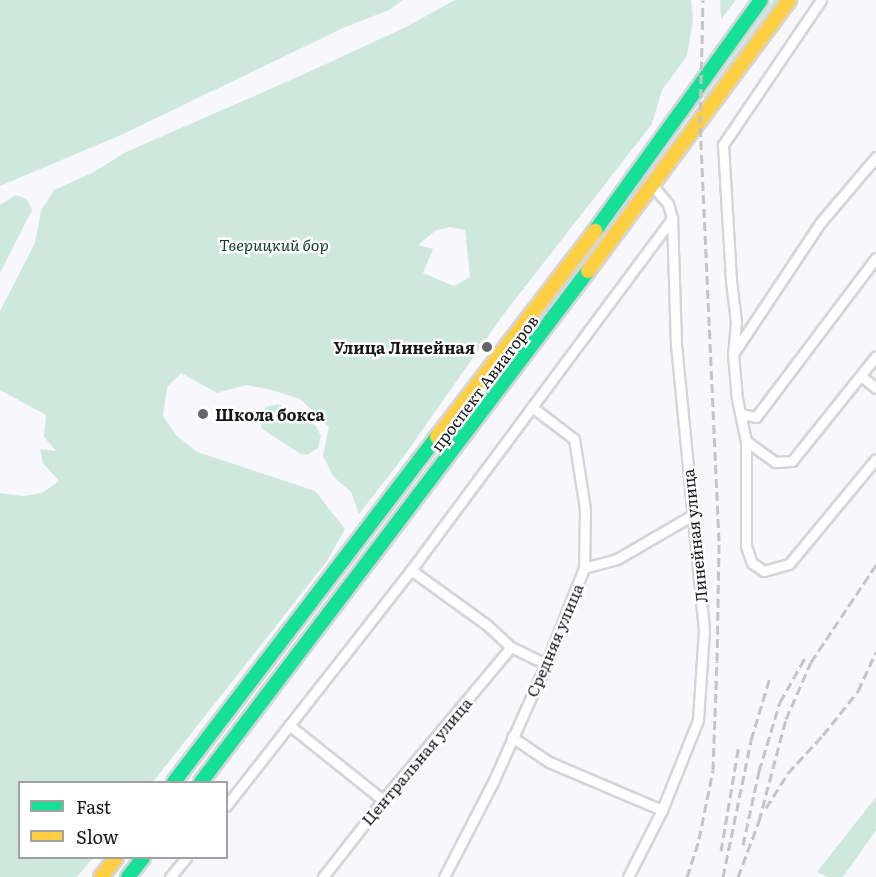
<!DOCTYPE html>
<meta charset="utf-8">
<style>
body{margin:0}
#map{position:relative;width:876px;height:877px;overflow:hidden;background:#f8f8fc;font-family:Literata,serif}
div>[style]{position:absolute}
.green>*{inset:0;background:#cee8dd}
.roads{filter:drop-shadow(2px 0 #d5d5d9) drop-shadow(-2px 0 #d5d5d9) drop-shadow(0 2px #d5d5d9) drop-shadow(0 -2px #d5d5d9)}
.street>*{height:9px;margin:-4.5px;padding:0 4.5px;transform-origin:4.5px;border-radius:4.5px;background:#fefeff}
.fast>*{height:14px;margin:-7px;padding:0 7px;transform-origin:7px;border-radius:7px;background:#16e098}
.slow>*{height:14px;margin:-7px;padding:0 7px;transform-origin:7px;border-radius:7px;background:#ffcf43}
.rail>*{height:3px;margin-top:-1.5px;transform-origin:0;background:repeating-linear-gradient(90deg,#c4c4c6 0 9px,transparent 0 13.5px)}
.dots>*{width:16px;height:16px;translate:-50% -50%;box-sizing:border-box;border:3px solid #fff;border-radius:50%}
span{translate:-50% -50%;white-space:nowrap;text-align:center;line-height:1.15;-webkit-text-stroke:5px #fff;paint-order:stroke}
.park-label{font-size:16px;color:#143e2c;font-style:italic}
.poi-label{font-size:16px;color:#151618;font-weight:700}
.right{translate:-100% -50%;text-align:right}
.left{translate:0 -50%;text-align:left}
.street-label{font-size:16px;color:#151618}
.legend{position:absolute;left:18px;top:781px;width:210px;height:78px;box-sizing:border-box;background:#fff;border:2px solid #a1a2a3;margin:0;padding:8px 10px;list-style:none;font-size:18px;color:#151618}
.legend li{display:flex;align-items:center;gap:12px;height:30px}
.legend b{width:30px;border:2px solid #a1a2a3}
</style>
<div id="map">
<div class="green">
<div style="clip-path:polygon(0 0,403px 0,389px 10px,343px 28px,121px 135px,0 186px)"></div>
<div style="clip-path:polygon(evenodd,455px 0,691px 0,693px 20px,687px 56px,662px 90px,652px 124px,503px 315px,402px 459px,359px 514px,351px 492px,333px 476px,323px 456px,329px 427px,300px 399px,272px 390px,246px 385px,217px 393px,181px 373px,167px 387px,163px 416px,176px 435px,197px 452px,315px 491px,345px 529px,327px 561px,153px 782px,20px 782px,20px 858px,93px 858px,77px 877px,0 877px,0 493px,23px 496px,42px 493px,59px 481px,43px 463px,40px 449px,56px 451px,44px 437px,46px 415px,0 390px,0 311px,35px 243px,41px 211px,54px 190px,92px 173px,126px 152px,302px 75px,406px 27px,455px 0,449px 227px,465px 230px,470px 277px,454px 286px,423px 273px,433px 249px,418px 245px,435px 231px,449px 227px)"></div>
<div style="clip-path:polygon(720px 0,736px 0,721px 19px)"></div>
<div style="clip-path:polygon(773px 0,780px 0,705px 109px,704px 97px)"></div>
<div style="clip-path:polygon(16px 195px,27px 199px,32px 210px,0 273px,0 205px)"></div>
<div style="clip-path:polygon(278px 404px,316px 426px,321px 436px,318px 448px,307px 455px,301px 454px,262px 429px,259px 418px,262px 411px,266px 407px)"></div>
<div style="clip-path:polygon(876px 797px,876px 830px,843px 877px,828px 877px,817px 872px)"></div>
</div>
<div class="roads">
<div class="street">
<div style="left:821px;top:0;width:175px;rotate:124.1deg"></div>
<div style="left:723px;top:145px;width:135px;rotate:86.6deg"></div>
<div style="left:731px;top:280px;width:42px;rotate:83.2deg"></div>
<div style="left:736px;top:322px;width:32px;rotate:95deg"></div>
<div style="left:733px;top:354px;width:45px;rotate:84.9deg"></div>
<div style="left:737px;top:399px;width:43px;rotate:77.9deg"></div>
<div style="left:746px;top:441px;width:105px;rotate:90deg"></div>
<div style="left:746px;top:546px;width:18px;rotate:71deg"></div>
<div style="left:752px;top:563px;width:14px;rotate:34deg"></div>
<div style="left:764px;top:571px;width:26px;rotate:-16deg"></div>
<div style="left:789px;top:564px;width:136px;rotate:-50.4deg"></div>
<div style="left:735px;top:351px;width:154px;rotate:-56.4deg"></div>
<div style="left:820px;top:223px;width:87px;rotate:-49.7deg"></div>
<div style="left:861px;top:376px;width:19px;rotate:39deg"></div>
<div style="left:741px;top:414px;width:15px;rotate:11deg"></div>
<div style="left:756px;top:417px;width:199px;rotate:-53deg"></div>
<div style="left:746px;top:441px;width:36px;rotate:36deg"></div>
<div style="left:775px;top:462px;width:17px;rotate:-3deg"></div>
<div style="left:792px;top:461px;width:134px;rotate:-51.3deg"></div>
<div style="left:584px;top:568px;width:34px;rotate:-15deg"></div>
<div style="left:617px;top:559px;width:86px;rotate:-30.2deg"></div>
<div style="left:411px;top:570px;width:94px;rotate:35.9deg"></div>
<div style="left:487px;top:625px;width:33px;rotate:43deg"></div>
<div style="left:511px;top:647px;width:39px;rotate:26deg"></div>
<div style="left:289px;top:725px;width:120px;rotate:38.6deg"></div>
<div style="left:512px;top:737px;width:45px;rotate:34deg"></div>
<div style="left:549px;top:762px;width:123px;rotate:23deg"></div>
<div style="left:226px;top:806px;width:300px;rotate:-51.9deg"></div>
<div style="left:411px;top:570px;width:438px;rotate:-53.4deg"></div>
<div style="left:170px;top:877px;width:25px;rotate:-50deg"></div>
<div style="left:323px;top:877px;width:98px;rotate:-52.1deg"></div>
<div style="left:383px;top:800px;width:199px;rotate:-50.1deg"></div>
<div style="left:444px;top:877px;width:109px;rotate:-62.7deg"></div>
<div style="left:494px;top:780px;width:127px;rotate:-65.9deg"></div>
<div style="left:546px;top:664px;width:103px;rotate:-68.4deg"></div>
<div style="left:584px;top:568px;width:59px;rotate:-89deg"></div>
<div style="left:585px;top:509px;width:71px;rotate:-98.9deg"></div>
<div style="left:574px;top:439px;width:53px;rotate:-142.7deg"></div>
<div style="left:628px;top:877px;width:75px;rotate:-63.1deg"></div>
<div style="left:662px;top:810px;width:97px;rotate:-68.2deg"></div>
<div style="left:698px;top:720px;width:90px;rotate:-86.2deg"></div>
<div style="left:704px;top:630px;width:286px;rotate:-95.6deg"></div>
<div style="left:676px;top:345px;width:127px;rotate:-91.8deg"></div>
<div style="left:672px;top:218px;width:15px;rotate:-106deg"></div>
<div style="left:668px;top:204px;width:23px;rotate:-130deg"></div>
</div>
<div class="fast">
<div style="left:595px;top:231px;width:284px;rotate:-54.3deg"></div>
<div style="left:174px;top:782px;width:434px;rotate:-52.7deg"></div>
<div style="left:201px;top:782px;width:641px;rotate:-52.86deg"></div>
<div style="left:128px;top:877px;width:24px;rotate:-52deg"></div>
</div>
<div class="slow">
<div style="left:588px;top:271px;width:337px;rotate:-53.4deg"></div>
<div style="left:437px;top:437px;width:260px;rotate:-52.5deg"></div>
<div style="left:101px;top:877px;width:24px;rotate:-52deg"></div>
</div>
</div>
<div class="rail">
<div style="left:766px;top:808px;width:41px;rotate:-57.8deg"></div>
<div style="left:788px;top:773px;width:52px;rotate:-47.4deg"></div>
<div style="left:823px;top:735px;width:56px;rotate:-51.5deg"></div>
<div style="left:858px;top:691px;width:43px;rotate:-65.2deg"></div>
<div style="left:743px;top:845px;width:76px;rotate:-77.8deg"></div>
<div style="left:759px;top:771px;width:72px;rotate:-73.1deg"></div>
<div style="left:780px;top:702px;width:53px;rotate:-60.5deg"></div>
<div style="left:721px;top:851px;width:108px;rotate:-80.4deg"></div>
<div style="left:687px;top:877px;width:40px;rotate:-72deg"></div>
<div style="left:699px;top:839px;width:70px;rotate:-78.5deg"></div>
<div style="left:713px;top:770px;width:109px;rotate:-87.9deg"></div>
<div style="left:717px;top:661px;width:120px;rotate:-89deg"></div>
<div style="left:719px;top:541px;width:417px;rotate:-92.6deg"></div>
<div style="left:700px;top:124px;width:124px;rotate:-88.6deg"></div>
<div style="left:723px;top:877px;width:140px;rotate:-78.4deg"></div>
<div style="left:751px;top:740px;width:66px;rotate:-73.2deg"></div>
<div style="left:738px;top:877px;width:60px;rotate:-69.4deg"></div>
<div style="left:759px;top:821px;width:106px;rotate:-75.2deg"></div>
<div style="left:786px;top:719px;width:62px;rotate:-66.3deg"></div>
<div style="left:811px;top:662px;width:117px;rotate:-56.2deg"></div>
</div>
<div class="dots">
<div style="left:487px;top:347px;background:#646568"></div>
<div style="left:203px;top:414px;background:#646568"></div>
</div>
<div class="park-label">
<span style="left:274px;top:244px">Тверицкий бор</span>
</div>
<div class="poi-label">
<span class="right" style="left:475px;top:347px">Улица Линейная</span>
<span class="left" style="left:215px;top:414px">Школа бокса</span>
</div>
<div class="street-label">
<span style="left:484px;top:383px;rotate:-53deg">проспект Авиаторов</span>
<span style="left:694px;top:536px;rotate:-96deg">Линейная улица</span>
<span style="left:554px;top:640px;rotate:-67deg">Средняя улица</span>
<span style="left:416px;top:761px;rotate:-50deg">Центральная улица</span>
</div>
<ul class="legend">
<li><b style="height:8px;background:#16e098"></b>Fast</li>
<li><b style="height:8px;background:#ffcf43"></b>Slow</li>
</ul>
</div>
